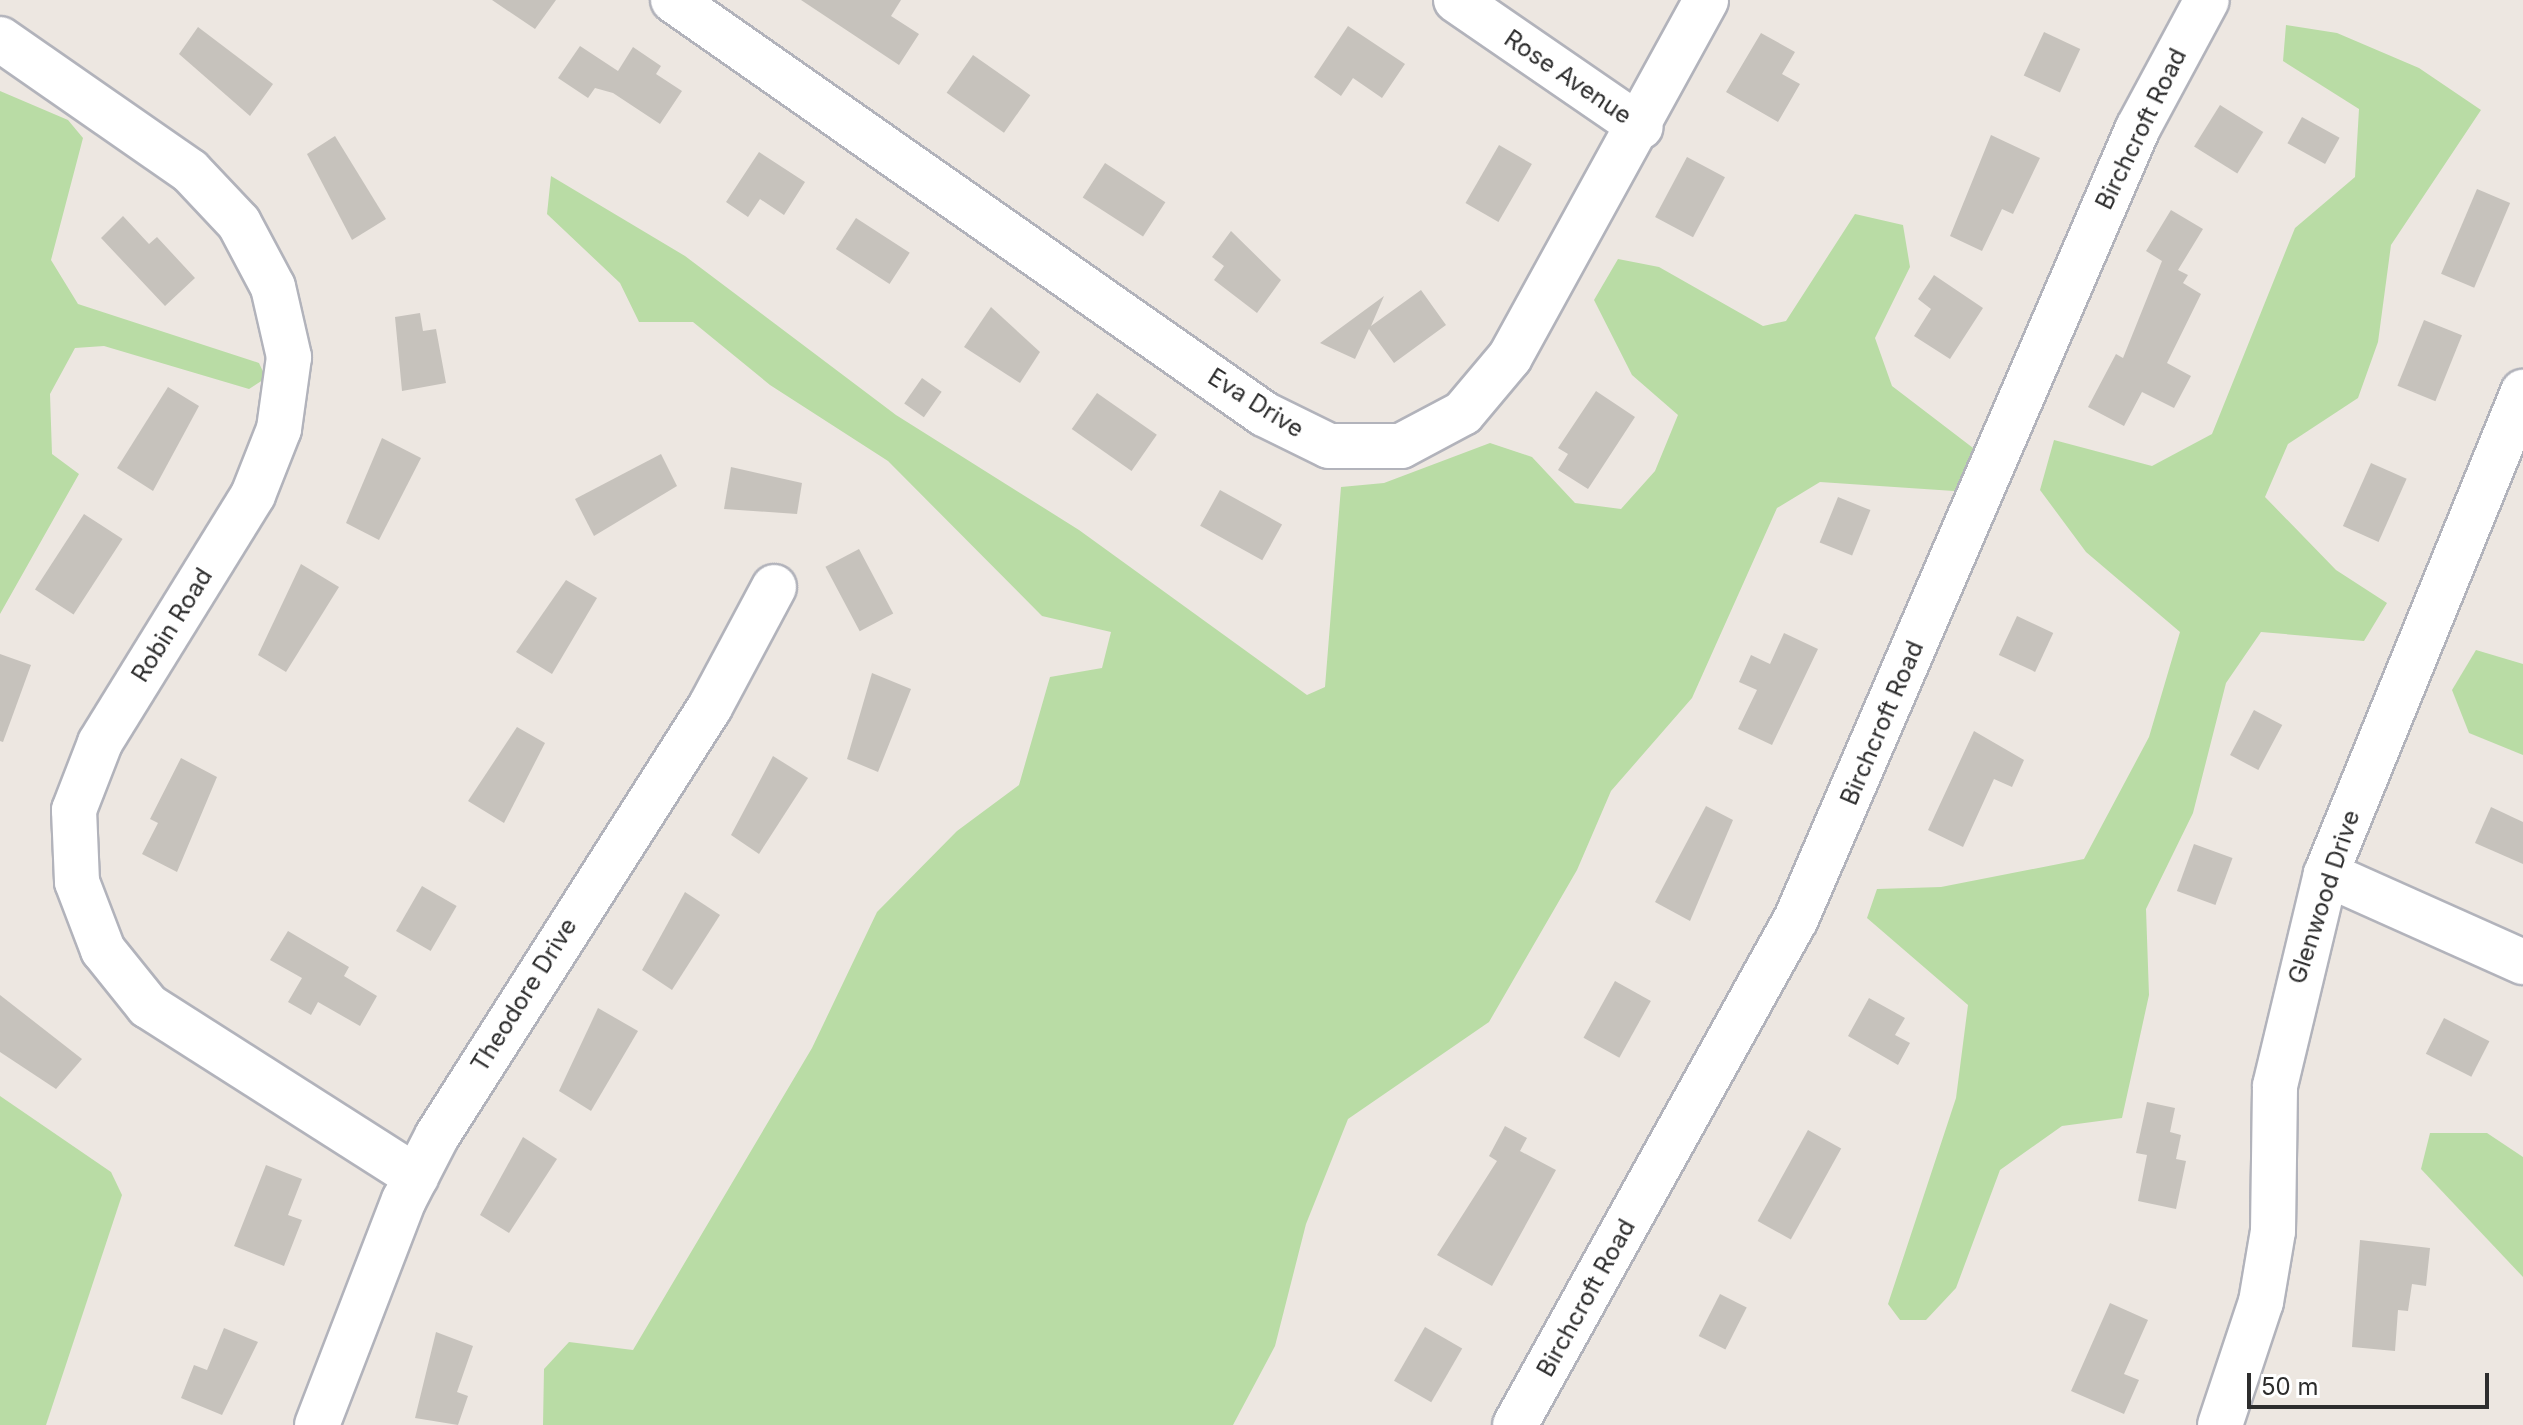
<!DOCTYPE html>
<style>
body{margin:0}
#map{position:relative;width:2523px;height:1425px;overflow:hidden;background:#ede7e1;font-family:Inter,sans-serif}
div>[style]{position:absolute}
.green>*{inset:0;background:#b9dca5}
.building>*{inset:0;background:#c6c2bc;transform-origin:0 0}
.roads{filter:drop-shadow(2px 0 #b2b3bb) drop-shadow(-2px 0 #b2b3bb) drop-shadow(0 2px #b2b3bb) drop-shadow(0 -2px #b2b3bb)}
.minor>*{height:44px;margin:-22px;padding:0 22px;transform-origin:22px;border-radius:22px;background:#fff}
span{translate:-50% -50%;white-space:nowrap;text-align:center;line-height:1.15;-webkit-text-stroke:7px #fff;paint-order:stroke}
.street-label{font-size:24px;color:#2d2d2d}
.scale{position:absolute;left:2247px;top:1373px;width:242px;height:36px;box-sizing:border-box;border:4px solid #2d2d2d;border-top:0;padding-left:10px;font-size:24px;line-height:28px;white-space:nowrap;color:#2d2d2d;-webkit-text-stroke:6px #fff;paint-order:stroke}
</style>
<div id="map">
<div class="green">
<div style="clip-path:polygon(2286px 25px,2337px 33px,2419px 68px,2481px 110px,2391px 245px,2378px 342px,2358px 398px,2288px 444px,2265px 497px,2336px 570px,2387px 603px,2364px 641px,2261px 632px,2226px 683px,2193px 813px,2146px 909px,2149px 995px,2122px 1118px,2062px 1126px,2000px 1170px,1956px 1288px,1926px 1320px,1900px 1320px,1888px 1304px,1956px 1098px,1968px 1005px,1867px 918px,1877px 889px,1941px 887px,2084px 859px,2149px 737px,2180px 632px,2086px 552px,2040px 490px,2054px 440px,2152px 466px,2212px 434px,2295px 228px,2355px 177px,2359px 109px,2283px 61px)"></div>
<div style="clip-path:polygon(0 91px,68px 120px,83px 138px,51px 260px,78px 304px,259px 363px,266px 378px,249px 389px,104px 346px,75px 348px,50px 394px,52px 454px,79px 474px,0 614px)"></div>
<div style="clip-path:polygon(551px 176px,685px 256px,896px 415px,1079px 530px,1307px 695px,1325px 687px,1341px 487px,1384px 483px,1490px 443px,1532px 457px,1575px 503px,1621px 509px,1655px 471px,1678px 415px,1632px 375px,1594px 300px,1618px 259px,1659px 267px,1763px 326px,1786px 321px,1855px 214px,1903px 225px,1910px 267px,1875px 338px,1892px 386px,1977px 451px,1954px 491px,1820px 482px,1777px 508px,1692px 698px,1611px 791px,1577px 870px,1489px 1022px,1348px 1119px,1306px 1224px,1275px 1346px,1233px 1425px,543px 1425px,544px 1369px,569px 1342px,633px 1350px,812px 1048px,877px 912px,957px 831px,1019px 785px,1050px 677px,1102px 668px,1111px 632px,1042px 616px,888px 461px,770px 385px,693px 322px,639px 322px,620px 283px,547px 214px)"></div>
<div style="clip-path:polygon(2476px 650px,2523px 664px,2523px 755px,2469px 733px,2452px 690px)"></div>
<div style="clip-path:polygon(0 1096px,111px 1172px,122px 1195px,46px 1425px,0 1425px)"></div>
<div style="clip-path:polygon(2430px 1133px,2487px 1133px,2523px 1157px,2523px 1277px,2421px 1169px)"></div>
</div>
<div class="building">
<div style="clip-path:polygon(492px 0,556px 0,535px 29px)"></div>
<div style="clip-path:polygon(801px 0,901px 0,891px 16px,919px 34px,899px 65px)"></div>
<div style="clip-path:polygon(1348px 26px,1405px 64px,1382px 98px,1353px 78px,1341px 96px,1314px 77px)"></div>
<div style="clip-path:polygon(198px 27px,273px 84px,250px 116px,179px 54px)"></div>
<div style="left:2044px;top:32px;width:40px;height:48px;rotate:25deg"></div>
<div style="clip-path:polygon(1761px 33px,1795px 52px,1782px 74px,1800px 84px,1778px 122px,1726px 92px)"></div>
<div style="clip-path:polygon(580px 46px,618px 71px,633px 47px,661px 66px,656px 74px,682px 91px,660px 124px,613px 93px,595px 88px,588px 98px,558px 78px)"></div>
<div style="left:973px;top:55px;width:70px;height:46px;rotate:35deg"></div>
<div style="left:2220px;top:105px;width:51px;height:49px;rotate:32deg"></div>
<div style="left:2302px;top:117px;width:43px;height:30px;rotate:29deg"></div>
<div style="clip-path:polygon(1991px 135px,2040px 158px,2013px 214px,2002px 209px,1982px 251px,1950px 236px)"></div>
<div style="clip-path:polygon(335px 136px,386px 219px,352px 240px,307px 154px)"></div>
<div style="left:1499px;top:145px;width:38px;height:67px;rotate:30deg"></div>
<div style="clip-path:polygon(759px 152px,805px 182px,784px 215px,760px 199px,748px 217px,726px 202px)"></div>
<div style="left:1687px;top:157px;width:43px;height:68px;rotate:28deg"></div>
<div style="left:1105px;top:163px;width:72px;height:41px;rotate:33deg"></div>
<div style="left:2477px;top:189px;width:36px;height:92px;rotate:23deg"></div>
<div style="clip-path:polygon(2171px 210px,2203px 229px,2178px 270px,2188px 275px,2183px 283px,2201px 294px,2167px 363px,2191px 376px,2174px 408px,2142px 392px,2124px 426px,2088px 407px,2116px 354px,2123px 358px,2162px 261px,2146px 251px)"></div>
<div style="clip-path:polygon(123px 216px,149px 244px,157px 237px,195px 278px,165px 306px,101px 238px)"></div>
<div style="left:856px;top:218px;width:64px;height:37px;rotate:33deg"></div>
<div style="clip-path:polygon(1231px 231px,1281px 280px,1257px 313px,1214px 280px,1224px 266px,1212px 257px)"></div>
<div style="clip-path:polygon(1934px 275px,1983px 308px,1950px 359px,1914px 336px,1931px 309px,1918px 299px)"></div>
<div style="clip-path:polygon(1421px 290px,1446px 325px,1394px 363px,1369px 329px,1355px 359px,1320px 343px,1384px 296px,1371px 326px)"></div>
<div style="clip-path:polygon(991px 307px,1040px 352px,1020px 383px,964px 347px)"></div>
<div style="clip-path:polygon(420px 313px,423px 331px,436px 329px,446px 383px,402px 391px,395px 317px)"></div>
<div style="left:2424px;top:320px;width:41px;height:71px;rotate:22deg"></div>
<div style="left:922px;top:378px;width:24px;height:31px;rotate:35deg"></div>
<div style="clip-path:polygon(168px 387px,199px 406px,153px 491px,117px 468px)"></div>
<div style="clip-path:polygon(1596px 391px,1635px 417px,1588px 489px,1558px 470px,1568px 454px,1558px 448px)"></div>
<div style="left:1097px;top:393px;width:73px;height:44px;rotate:35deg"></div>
<div style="clip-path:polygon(382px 438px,421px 458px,379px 540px,346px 523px)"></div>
<div style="clip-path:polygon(661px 454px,677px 486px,594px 536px,575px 499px)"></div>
<div style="left:2371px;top:463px;width:39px;height:69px;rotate:24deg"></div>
<div style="clip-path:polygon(731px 467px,802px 483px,797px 514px,724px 509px)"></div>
<div style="left:1220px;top:490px;width:71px;height:41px;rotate:29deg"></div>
<div style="left:1838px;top:497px;width:35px;height:49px;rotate:22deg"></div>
<div style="left:84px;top:514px;width:46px;height:90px;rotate:33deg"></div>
<div style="left:859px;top:549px;width:73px;height:38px;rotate:62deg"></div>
<div style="clip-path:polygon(301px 564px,339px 587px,286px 672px,258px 655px)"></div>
<div style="clip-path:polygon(566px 580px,597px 598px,552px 674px,516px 652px)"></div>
<div style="left:2017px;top:616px;width:40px;height:43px;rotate:25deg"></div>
<div style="clip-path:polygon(1784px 633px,1818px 649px,1772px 745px,1738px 729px,1757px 690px,1739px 682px,1751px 655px,1770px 664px)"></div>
<div style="clip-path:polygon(0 654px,31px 665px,3px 742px,0 741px)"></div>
<div style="clip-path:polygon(872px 673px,911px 689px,878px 772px,847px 759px)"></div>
<div style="left:2254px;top:710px;width:32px;height:51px;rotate:28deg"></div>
<div style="clip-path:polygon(517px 727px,545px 743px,504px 823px,468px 801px)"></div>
<div style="clip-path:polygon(1974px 731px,2024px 760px,2012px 787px,1994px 779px,1963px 847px,1928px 830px)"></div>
<div style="clip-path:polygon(773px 756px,808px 778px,759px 854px,731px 835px)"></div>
<div style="clip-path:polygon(181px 758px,217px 777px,177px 872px,142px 854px,158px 823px,150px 819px)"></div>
<div style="clip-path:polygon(1706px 806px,1733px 820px,1690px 921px,1655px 902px)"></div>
<div style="clip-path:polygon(2491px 807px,2523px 822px,2523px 864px,2475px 843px)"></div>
<div style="left:2194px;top:844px;width:41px;height:50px;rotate:20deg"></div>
<div style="left:422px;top:886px;width:40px;height:52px;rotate:30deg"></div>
<div style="clip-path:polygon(685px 892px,720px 915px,672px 990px,642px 970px)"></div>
<div style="clip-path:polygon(288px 931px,349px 967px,344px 976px,377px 996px,360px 1026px,318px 1002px,311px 1015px,288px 1002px,302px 978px,270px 960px)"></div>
<div style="left:1615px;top:981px;width:41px;height:65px;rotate:29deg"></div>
<div style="clip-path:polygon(0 995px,82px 1059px,56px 1089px,0 1052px)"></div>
<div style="clip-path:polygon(1869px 998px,1905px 1018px,1895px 1035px,1910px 1043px,1898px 1065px,1848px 1036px)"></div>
<div style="clip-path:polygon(598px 1008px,638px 1031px,591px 1111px,559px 1091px)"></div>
<div style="left:2444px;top:1018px;width:51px;height:40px;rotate:27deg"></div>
<div style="clip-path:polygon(2147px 1102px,2175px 1108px,2170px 1132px,2181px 1135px,2176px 1159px,2186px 1161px,2176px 1209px,2138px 1201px,2147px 1155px,2136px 1153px)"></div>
<div style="clip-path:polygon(1505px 1126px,1527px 1138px,1520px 1151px,1556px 1170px,1492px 1286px,1437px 1255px,1497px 1161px,1489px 1156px)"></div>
<div style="left:1808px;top:1130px;width:38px;height:104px;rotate:29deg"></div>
<div style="clip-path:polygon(523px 1137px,557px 1159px,509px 1233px,480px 1215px)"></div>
<div style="clip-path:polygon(266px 1165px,302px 1179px,288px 1215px,302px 1220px,284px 1266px,234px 1246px)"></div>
<div style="clip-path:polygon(2360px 1240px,2430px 1248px,2426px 1286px,2412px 1284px,2408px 1311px,2398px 1310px,2395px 1351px,2352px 1347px)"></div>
<div style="left:1720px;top:1294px;width:30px;height:47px;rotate:27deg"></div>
<div style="clip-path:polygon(2110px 1303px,2148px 1320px,2124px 1374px,2139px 1380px,2124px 1414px,2071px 1391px)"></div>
<div style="left:1425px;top:1327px;width:43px;height:62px;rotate:30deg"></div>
<div style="clip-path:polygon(224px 1328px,258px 1342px,222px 1415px,181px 1398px,194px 1365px,207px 1370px)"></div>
<div style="clip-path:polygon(436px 1332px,473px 1346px,457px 1392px,468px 1396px,458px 1425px,415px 1418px)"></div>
</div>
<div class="roads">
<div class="minor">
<div style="left:673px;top:0;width:722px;rotate:35.01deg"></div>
<div style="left:1264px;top:414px;width:72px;rotate:26.2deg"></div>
<div style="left:1329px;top:446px;width:72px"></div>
<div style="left:1401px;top:446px;width:70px;rotate:-28deg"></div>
<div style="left:1463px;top:413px;width:73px;rotate:-50deg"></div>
<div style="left:1510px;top:357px;width:407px;rotate:-61.2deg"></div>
<div style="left:1456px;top:0;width:224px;rotate:34.5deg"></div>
<div style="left:0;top:39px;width:231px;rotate:34.8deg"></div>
<div style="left:190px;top:171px;width:71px;rotate:46.7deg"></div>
<div style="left:239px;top:223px;width:72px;rotate:62deg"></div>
<div style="left:273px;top:287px;width:72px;rotate:77.1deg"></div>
<div style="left:289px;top:357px;width:73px;rotate:97.9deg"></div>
<div style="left:279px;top:429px;width:71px;rotate:111.5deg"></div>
<div style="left:253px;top:495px;width:291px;rotate:121.7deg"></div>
<div style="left:100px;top:743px;width:72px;rotate:111.2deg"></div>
<div style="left:74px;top:810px;width:72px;rotate:87.6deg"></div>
<div style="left:77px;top:882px;width:73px;rotate:69.1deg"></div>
<div style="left:103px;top:950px;width:72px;rotate:51.2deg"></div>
<div style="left:148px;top:1006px;width:318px;rotate:32.5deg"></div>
<div style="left:2326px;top:874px;width:216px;rotate:24.1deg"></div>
<div style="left:317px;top:1425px;width:241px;rotate:-68.9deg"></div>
<div style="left:404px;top:1200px;width:72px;rotate:-62.7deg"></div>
<div style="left:437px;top:1136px;width:508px;rotate:-57.53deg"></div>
<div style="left:710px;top:707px;width:136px;rotate:-61.9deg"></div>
<div style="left:1515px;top:1425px;width:579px;rotate:-60.96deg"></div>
<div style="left:1796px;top:919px;width:862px;rotate:-66.62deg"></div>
<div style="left:2138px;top:128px;width:145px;rotate:-61.7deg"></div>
<div style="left:2220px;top:1425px;width:130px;rotate:-71.6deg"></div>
<div style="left:2261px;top:1302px;width:72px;rotate:-80.4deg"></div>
<div style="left:2273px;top:1231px;width:145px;rotate:-89.2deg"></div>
<div style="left:2275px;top:1086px;width:218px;rotate:-76.5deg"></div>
<div style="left:2326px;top:874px;width:521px;rotate:-67.77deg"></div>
</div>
</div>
<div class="street-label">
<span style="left:1568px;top:77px;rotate:34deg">Rose Avenue</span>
<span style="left:2141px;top:129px;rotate:-64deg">Birchcroft Road</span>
<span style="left:1256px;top:403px;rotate:32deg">Eva Drive</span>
<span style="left:172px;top:625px;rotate:-58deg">Robin Road</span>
<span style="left:1882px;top:723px;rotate:-67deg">Birchcroft Road</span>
<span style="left:2324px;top:897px;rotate:-72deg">Glenwood Drive</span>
<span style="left:524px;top:995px;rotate:-58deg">Theodore Drive</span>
<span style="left:1586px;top:1298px;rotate:-61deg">Birchcroft Road</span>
</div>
<div class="scale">50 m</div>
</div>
